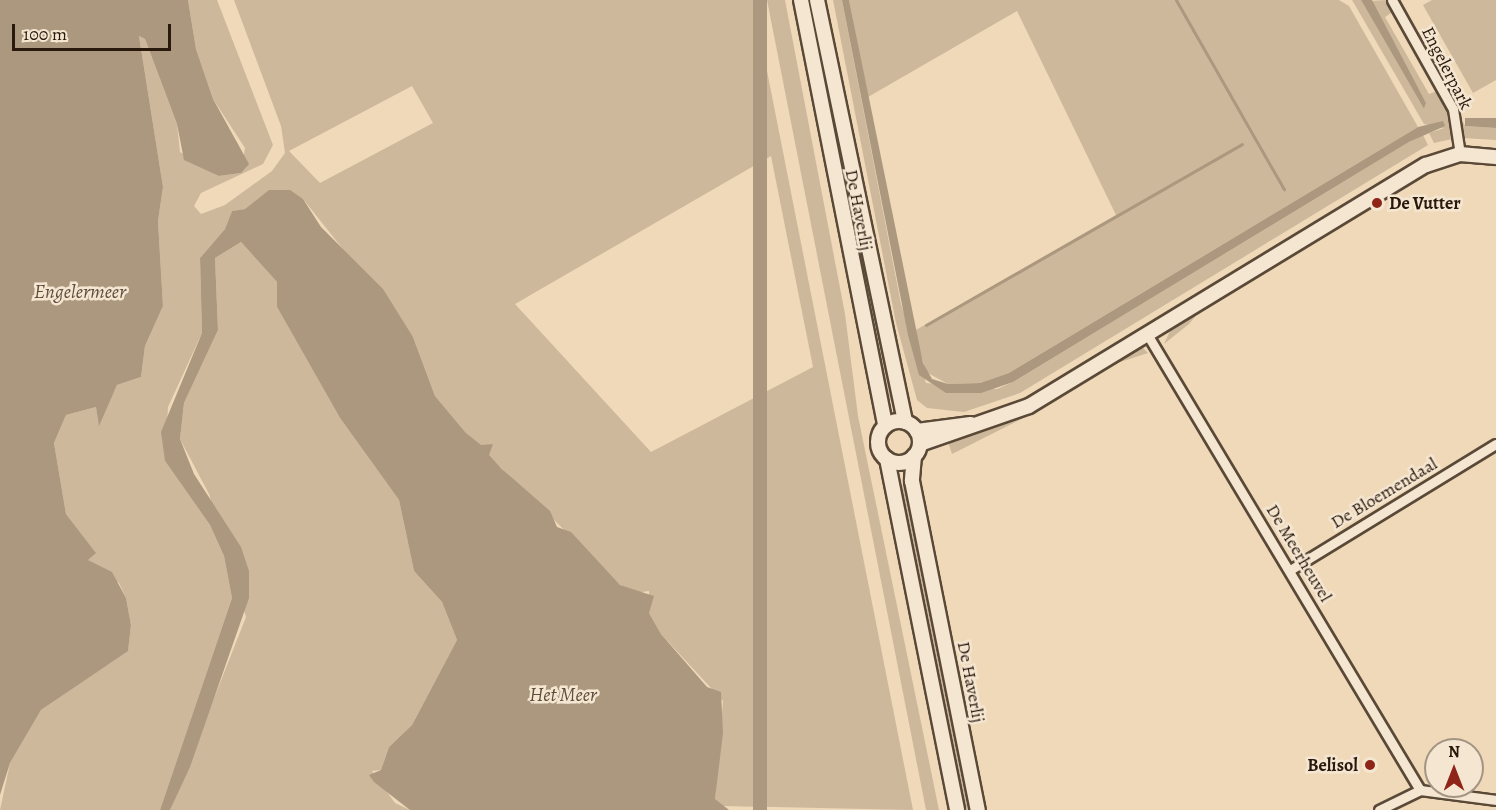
<!DOCTYPE html>
<style>
body{margin:0}
#map{position:relative;width:1496px;height:810px;overflow:hidden;background:#efd9b9;font-family:Alegreya,serif}
div>[style]{position:absolute}
.green>*{inset:0;background:#cdb89c}
.water>*{inset:0;background:#ac987e;transform-origin:0 0}
.stream>*{height:3px;margin:-1.5px;padding:0 1.5px;transform-origin:1.5px;border-radius:1.5px;background:#ac987e}
.roads{filter:drop-shadow(2px 0 #5a4937) drop-shadow(-2px 0 #5a4937) drop-shadow(0 2px #5a4937) drop-shadow(0 -2px #5a4937)}
.street>*{height:9px;margin:-4.5px;padding:0 4.5px;transform-origin:4.5px;border-radius:4.5px;background:#f5e6d2}
.secondary>*{height:14px;margin:-7px;padding:0 7px;transform-origin:7px;border-radius:7px;background:#f5e6d2}
.secondary>.ring{margin:-7px;padding:0;box-sizing:content-box;background:none;border:14px solid #f5e6d2;border-radius:50%}
.dots>*{width:16px;height:16px;translate:-50% -50%;box-sizing:border-box;border:3px solid #f5e6d2;border-radius:50%}
span{translate:-50% -50%;white-space:nowrap;text-align:center;line-height:1.15;-webkit-text-stroke:5px #f5e6d2;paint-order:stroke}
.street-label{font-size:18px;color:#29190c}
.poi-label{font-size:18px;color:#29190c;font-weight:700}
.left{translate:0 -50%;text-align:left}
.right{translate:-100% -50%;text-align:right}
.water-label{font-size:20px;color:#5d4c3a;font-style:italic}
.north{position:absolute;left:1424px;top:738px;width:60px;height:60px;box-sizing:border-box;background:#f5e6d2;border:2px solid #a39483;border-radius:50%;rotate:0deg;font-size:16px;font-weight:700;line-height:24px;text-align:center;color:#29190c}
.north::after{content:'';display:block;margin:auto;width:21px;height:27px;background:#8f2418;clip-path:polygon(50% 0,100% 100%,50% 72%,0 100%)}
.scale{position:absolute;left:12px;top:24px;width:159px;height:27px;box-sizing:border-box;border:3px solid #29190c;border-top:0;padding-left:8px;font-size:18px;line-height:21px;white-space:nowrap;color:#29190c;-webkit-text-stroke:4px #f5e6d2;paint-order:stroke}
</style>
<div id="map">
<div class="green">
<div style="clip-path:polygon(evenodd,188px 0,217px 0,273px 145px,263px 164px,201px 193px,194px 206px,201px 214px,225px 205px,272px 171px,285px 153px,281px 126px,234px 0,753px 0,913px 810px,722px 806px,715px 800px,723px 701px,661px 634px,649px 613px,649px 591px,635px 593px,620px 585px,466px 433px,435px 396px,413px 337px,303px 199px,270px 190px,245px 209px,232px 211px,225px 229px,200px 258px,202px 333px,168px 407px,165px 461px,210px 525px,224px 556px,232px 598px,160px 810px,0 810px,10px 763px,41px 710px,128px 650px,131px 625px,126px 598px,119px 583px,88px 560px,95px 552px,66px 514px,54px 443px,66px 415px,96px 407px,99px 423px,117px 385px,141px 377px,145px 346px,163px 306px,158px 221px,163px 187px,139px 36px,145px 39px,177px 124px,180px 152px,219px 176px,241px 173px,245px 148px,213px 99px,196px 49px,188px 0,412px 86px,433px 123px,320px 183px,289px 151px,412px 86px,188px 0,771px 156px,813px 367px,651px 452px,515px 304px,771px 156px)"></div>
<div style="clip-path:polygon(767px 0,785px 0,845px 314px,858px 416px,939px 810px,926px 810px)"></div>
<div style="clip-path:polygon(804px 0,815px 0,891px 400px,883px 402px)"></div>
<div style="clip-path:polygon(833px 0,842px 0,901px 304px,926px 383px,997px 389px,1013px 382px,1409px 142px,1423px 135px,1428px 145px,1020px 393px,964px 412px,927px 408px,917px 400px,896px 323px)"></div>
<div style="clip-path:polygon(849px 0,1339px 0,1349px 6px,1418px 127px,1009px 373px,980px 383px,948px 384px,926px 372px,914px 331px,1116px 215px,1017px 11px,868px 97px)"></div>
<div style="clip-path:polygon(1352px 0,1361px 0,1424px 109px,1426px 103px,1370px 1px,1387px 0,1394px 11px,1385px 17px,1429px 94px,1437px 91px,1449px 111px,1452px 139px,1434px 143px,1429px 133px,1444px 128px,1424px 124px)"></div>
<div style="clip-path:polygon(1432px 0,1496px 0,1496px 80px,1473px 93px,1423px 5px)"></div>
<div style="clip-path:polygon(1461px 118px,1465px 126px,1496px 128px,1496px 140px,1462px 138px)"></div>
<div style="clip-path:polygon(241px 242px,277px 282px,277px 307px,340px 418px,399px 500px,414px 571px,442px 602px,457px 640px,412px 725px,389px 747px,381px 770px,372px 771px,395px 803px,410px 810px,170px 810px,246px 617px,209px 494px,180px 439px,184px 403px,218px 330px,215px 258px)"></div>
<div style="clip-path:polygon(1199px 312px,1189px 324px,1164px 344px,1171px 329px)"></div>
<div style="clip-path:polygon(1143px 348px,1148px 353px,1108px 366px,1133px 351px)"></div>
<div style="clip-path:polygon(1039px 406px,1043px 408px,952px 454px,948px 442px)"></div>
<div style="clip-path:polygon(907px 485px,958px 746px,970px 810px,960px 810px,898px 487px)"></div>
</div>
<div class="water">
<div style="clip-path:polygon(0 0,188px 0,196px 49px,213px 99px,249px 164px,241px 173px,219px 176px,184px 160px,177px 124px,145px 39px,139px 36px,163px 187px,158px 221px,163px 306px,145px 346px,141px 377px,117px 385px,99px 426px,96px 407px,66px 415px,54px 443px,66px 514px,96px 553px,88px 560px,112px 572px,126px 598px,131px 625px,128px 651px,41px 710px,10px 763px,0 795px)"></div>
<div style="left:753px;top:0;width:14px;height:826px"></div>
<div style="clip-path:polygon(842px 0,849px 0,923px 363px,932px 379px,948px 384px,980px 383px,1009px 373px,1418px 127px,1443px 121px,1445px 126px,1409px 142px,1013px 382px,981px 393px,946px 393px,919px 375px,908px 335px)"></div>
<div style="clip-path:polygon(1361px 0,1372px 0,1426px 103px,1424px 109px)"></div>
<div style="clip-path:polygon(1465px 118px,1496px 118px,1496px 128px,1465px 126px)"></div>
<div style="clip-path:polygon(269px 190px,290px 190px,303px 199px,321px 227px,383px 289px,413px 337px,435px 396px,466px 433px,481px 445px,493px 444px,489px 455px,502px 469px,550px 511px,557px 527px,571px 532px,620px 585px,654px 596px,649px 613px,661px 634px,707px 687px,721px 692px,723px 733px,715px 799px,729px 810px,410px 810px,374px 782px,369px 775px,381px 770px,389px 747px,412px 725px,457px 640px,442px 602px,414px 571px,399px 500px,340px 418px,277px 307px,277px 282px,241px 242px,215px 258px,218px 330px,184px 403px,180px 439px,194px 474px,241px 547px,249px 571px,249px 598px,190px 767px,170px 810px,160px 810px,232px 598px,224px 556px,210px 525px,165px 461px,161px 432px,202px 333px,200px 258px,225px 229px,232px 211px,245px 209px)"></div>
</div>
<div class="stream">
<div style="left:1176px;top:0;width:218px;rotate:60.3deg"></div>
<div style="left:926px;top:325px;width:364px;rotate:-29.8deg"></div>
</div>
<div class="roads">
<div class="street">
<div style="left:1392px;top:0;width:125px;rotate:60.8deg"></div>
<div style="left:1453px;top:109px;width:46px;rotate:81.2deg"></div>
<div style="left:1147px;top:334px;width:531px;rotate:59.09deg"></div>
<div style="left:1290px;top:570px;width:241px;rotate:-31.5deg"></div>
<div style="left:1379px;top:810px;width:46px;rotate:-26deg"></div>
<div style="left:1420px;top:790px;width:77px;rotate:7.5deg"></div>
</div>
<div class="secondary">
<div style="left:801px;top:0;width:434px;rotate:78.8deg"></div>
<div style="left:817px;top:0;width:431px;rotate:78.2deg"></div>
<div class="ring" style="left:878px;top:421px;width:28px;height:28px"></div>
<div style="left:917px;top:431px;width:54px;rotate:-7.4deg"></div>
<div style="left:920px;top:444px;width:115px;rotate:-19.2deg"></div>
<div style="left:1029px;top:406px;width:464px;rotate:-31.3deg"></div>
<div style="left:1426px;top:165px;width:36px;rotate:-18deg"></div>
<div style="left:1460px;top:154px;width:36px;rotate:5deg"></div>
<div style="left:914px;top:456px;width:25px;rotate:95deg"></div>
<div style="left:912px;top:481px;width:336px;rotate:78.7deg"></div>
<div style="left:887px;top:459px;width:358px;rotate:78.7deg"></div>
</div>
</div>
<div class="dots">
<div style="left:1377px;top:203px;background:#8f2418"></div>
<div style="left:1370px;top:765px;background:#8f2418"></div>
</div>
<div class="street-label">
<span style="left:1447px;top:68px;rotate:63deg">Engelerpark</span>
<span style="left:859px;top:210px;rotate:79deg">De Haverlij</span>
<span style="left:1384px;top:493px;rotate:-31deg">De Bloemendaal</span>
<span style="left:1299px;top:553px;rotate:59deg">De Meerheuvel</span>
<span style="left:971px;top:682px;rotate:79deg">De Haverlij</span>
</div>
<div class="poi-label">
<span class="left" style="left:1389px;top:203px">De Vutter</span>
<span class="right" style="left:1358px;top:765px">Belisol</span>
</div>
<div class="water-label">
<span style="left:80px;top:291px">Engelermeer</span>
<span style="left:563px;top:694px">Het Meer</span>
</div>
<div class="north">N</div>
<div class="scale">100 m</div>
</div>
